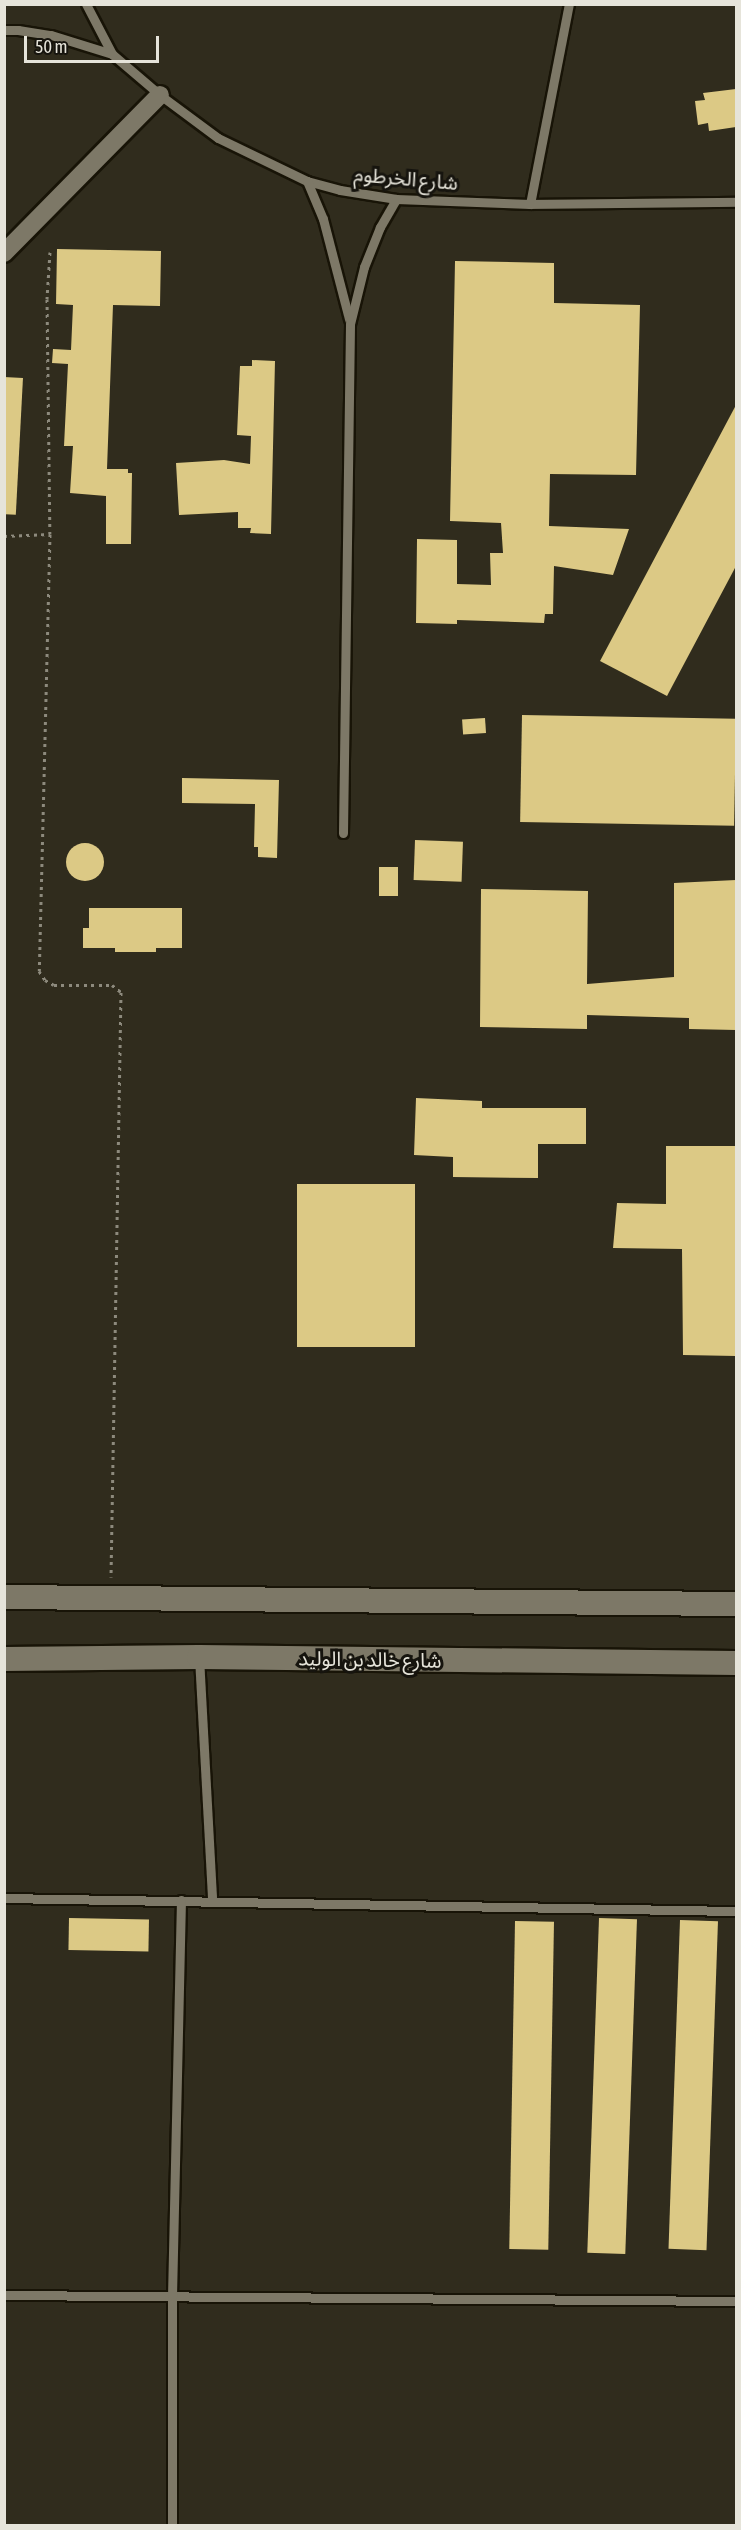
<!DOCTYPE html>
<meta charset="utf-8">
<style>
body{margin:0}
#map{position:relative;width:741px;height:2530px;overflow:hidden;background:#302c1d;font-family:"Asap Condensed","Noto Sans Arabic",sans-serif}
div>[style]{position:absolute}
.building>*{inset:0;background:#dcc985;transform-origin:0 0}
.round{border-radius:50%}
.path>*{height:3px;margin-top:-1.5px;transform-origin:0;background:repeating-linear-gradient(90deg,#8d8a7d 0 3px,transparent 0 7.5px)}
.roads{filter:drop-shadow(2px 0 #181407) drop-shadow(-2px 0 #181407) drop-shadow(0 2px #181407) drop-shadow(0 -2px #181407)}
.service>*{height:9px;margin:-4.5px;padding:0 4.5px;transform-origin:4.5px;border-radius:4.5px;background:#7d7867}
.minor>*{height:18px;margin:-9px;padding:0 9px;transform-origin:9px;border-radius:9px;background:#7d7867}
.secondary>*{height:24px;margin:-12px;padding:0 12px;transform-origin:12px;border-radius:12px;background:#7d7867}
span{translate:-50% -50%;white-space:nowrap;text-align:center;line-height:1.15;-webkit-text-stroke:6px #16140e;paint-order:stroke}
.street-label{font-size:20px;color:#e6e4da}
.frame{position:absolute;inset:0;border:6px solid #e6e4da;pointer-events:none}
.scale{position:absolute;left:24px;top:36px;width:135px;height:27px;box-sizing:border-box;border:3px solid #e6e4da;border-top:0;padding-left:8px;font-size:18px;line-height:21px;white-space:nowrap;color:#e6e4da;-webkit-text-stroke:4px #16140e;paint-order:stroke}
</style>
<div id="map">
<div class="building">
<div style="clip-path:polygon(736px 89px,736px 127px,709px 131px,708px 123px,698px 125px,695px 101px,705px 100px,703px 93px)"></div>
<div style="clip-path:polygon(57px 249px,161px 251px,160px 306px,113px 305px,107px 469px,128px 469px,128px 473px,132px 473px,131px 544px,106px 544px,106px 496px,70px 493px,73px 446px,64px 446px,68px 364px,52px 363px,53px 349px,71px 350px,73px 305px,56px 304px)"></div>
<div style="clip-path:polygon(455px 261px,554px 263px,554px 303px,640px 305px,636px 475px,550px 474px,549px 526px,629px 529px,613px 575px,554px 566px,553px 614px,545px 614px,544px 623px,457px 620px,457px 624px,416px 623px,417px 539px,457px 540px,457px 584px,491px 585px,490px 553px,503px 553px,501px 523px,450px 521px)"></div>
<div style="clip-path:polygon(252px 360px,275px 361px,271px 534px,250px 533px,251px 528px,238px 528px,238px 512px,179px 515px,176px 463px,224px 460px,250px 464px,251px 436px,237px 435px,240px 366px,252px 366px)"></div>
<div style="left:4px;top:377px;width:19px;height:137px;rotate:3deg"></div>
<div style="clip-path:polygon(736px 405px,736px 566px,667px 696px,600px 661px)"></div>
<div style="left:522px;top:715px;width:214px;height:107px;rotate:1deg"></div>
<div style="left:485px;top:718px;width:15px;height:23px;rotate:86deg"></div>
<div style="clip-path:polygon(182px 778px,279px 780px,277px 858px,258px 857px,258px 847px,254px 847px,255px 804px,182px 803px)"></div>
<div style="left:415px;top:840px;width:48px;height:40px;rotate:2deg"></div>
<div class="round" style="left:66px;top:843px;width:38px;height:38px"></div>
<div style="left:379px;top:867px;width:19px;height:29px"></div>
<div style="clip-path:polygon(736px 880px,736px 1030px,689px 1029px,689px 1018px,587px 1015px,587px 1029px,480px 1027px,481px 889px,588px 891px,587px 984px,674px 977px,674px 883px)"></div>
<div style="clip-path:polygon(89px 908px,182px 908px,182px 948px,156px 948px,156px 952px,115px 952px,115px 948px,83px 948px,83px 928px,89px 928px)"></div>
<div style="clip-path:polygon(416px 1098px,482px 1101px,482px 1108px,586px 1108px,586px 1144px,538px 1144px,538px 1178px,453px 1177px,453px 1157px,414px 1155px)"></div>
<div style="clip-path:polygon(666px 1146px,736px 1146px,736px 1356px,683px 1355px,682px 1249px,613px 1248px,617px 1203px,666px 1204px)"></div>
<div style="left:297px;top:1184px;width:118px;height:163px"></div>
<div style="left:69px;top:1918px;width:80px;height:32px;rotate:1deg"></div>
<div style="left:599px;top:1918px;width:38px;height:335px;rotate:2deg"></div>
<div style="left:680px;top:1920px;width:38px;height:329px;rotate:2deg"></div>
<div style="left:515px;top:1921px;width:39px;height:328px;rotate:1deg"></div>
</div>
<div class="path">
<div style="left:50px;top:252px;width:47px;rotate:93.7deg"></div>
<div style="left:47px;top:299px;width:235px;rotate:89.3deg"></div>
<div style="left:50px;top:534px;width:437px;rotate:91.4deg"></div>
<div style="left:39px;top:971px;width:11px;rotate:56deg"></div>
<div style="left:45px;top:980px;width:10px;rotate:29deg"></div>
<div style="left:54px;top:985px;width:58px"></div>
<div style="left:112px;top:985px;width:11px;rotate:38deg"></div>
<div style="left:121px;top:992px;width:585px;rotate:90.98deg"></div>
<div style="left:4px;top:536px;width:46px;rotate:-2.5deg"></div>
</div>
<div class="roads">
<div class="service">
<div style="left:86px;top:4px;width:56px;rotate:62.5deg"></div>
<div style="left:112px;top:54px;width:63px;rotate:40.5deg"></div>
<div style="left:160px;top:95px;width:72px;rotate:36.6deg"></div>
<div style="left:218px;top:138px;width:99px;rotate:25.8deg"></div>
<div style="left:307px;top:181px;width:34px;rotate:15deg"></div>
<div style="left:340px;top:190px;width:57px;rotate:9.1deg"></div>
<div style="left:396px;top:199px;width:134px;rotate:2.1deg"></div>
<div style="left:530px;top:204px;width:206px;rotate:-0.6deg"></div>
<div style="left:4px;top:30px;width:14px"></div>
<div style="left:18px;top:30px;width:33px;rotate:9deg"></div>
<div style="left:51px;top:35px;width:64px;rotate:17.3deg"></div>
<div style="left:307px;top:181px;width:41px;rotate:67.2deg"></div>
<div style="left:323px;top:219px;width:103px;rotate:75.4deg"></div>
<div style="left:530px;top:204px;width:204px;rotate:-79deg"></div>
<div style="left:343px;top:833px;width:509px;rotate:-89.21deg"></div>
<div style="left:350px;top:324px;width:59px;rotate:-76.2deg"></div>
<div style="left:364px;top:267px;width:43px;rotate:-68.2deg"></div>
<div style="left:380px;top:227px;width:32px;rotate:-60deg"></div>
<div style="left:199px;top:1657px;width:243px;rotate:86.9deg"></div>
<div style="left:4px;top:1898px;width:732px;rotate:1.02deg"></div>
<div style="left:4px;top:2295px;width:732px;rotate:0.47deg"></div>
<div style="left:172px;top:2526px;width:230px;rotate:-90deg"></div>
<div style="left:172px;top:2296px;width:396px;rotate:-88.7deg"></div>
</div>
<div class="minor">
<div style="left:4px;top:253px;width:222px;rotate:-45.4deg"></div>
</div>
<div class="secondary">
<div style="left:4px;top:1597px;width:732px;rotate:0.55deg"></div>
<div style="left:4px;top:1659px;width:195px;rotate:-0.6deg"></div>
<div style="left:199px;top:1657px;width:537px;rotate:0.64deg"></div>
</div>
</div>
<div class="street-label">
<span style="left:406px;top:178px;rotate:5deg">شارع الخرطوم</span>
<span style="left:370px;top:1659px;rotate:1deg">شارع خالد بن الوليد</span>
</div>
<div class="frame"></div>
<div class="scale">50 m</div>
</div>
